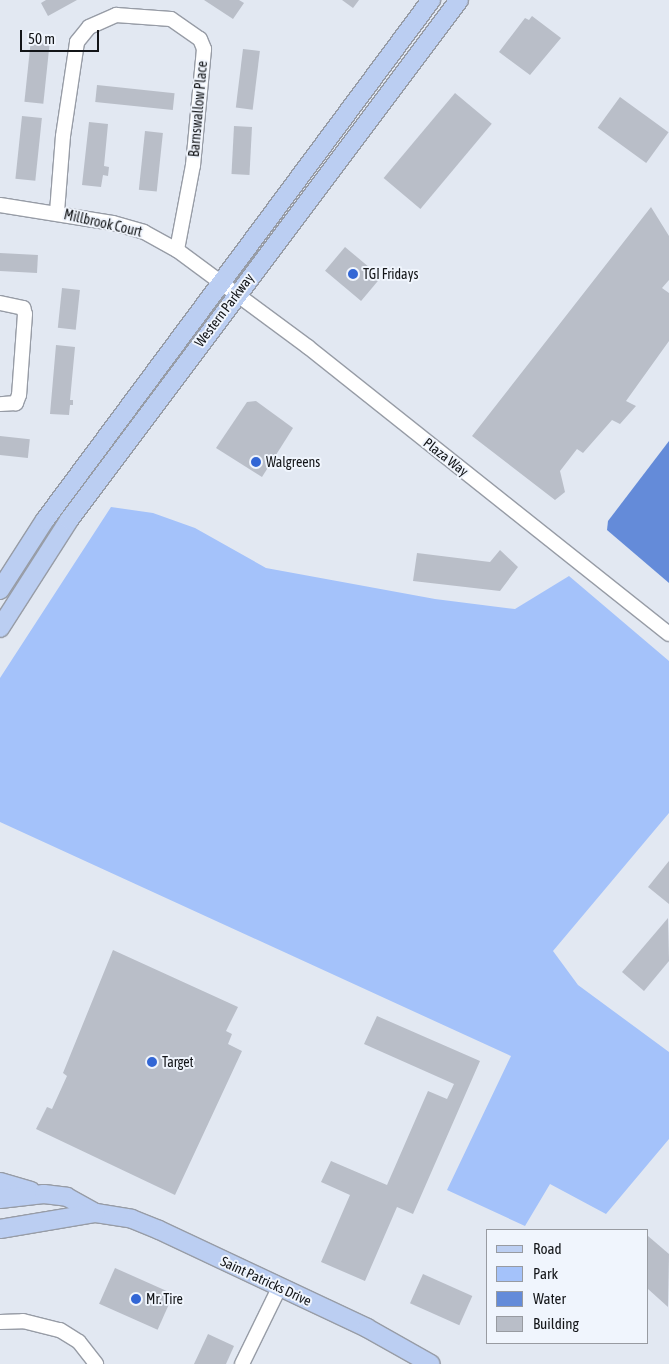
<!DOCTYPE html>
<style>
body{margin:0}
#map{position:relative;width:669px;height:1364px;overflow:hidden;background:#e2e8f2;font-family:"Asap Condensed",sans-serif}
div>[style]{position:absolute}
.green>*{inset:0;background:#a4c2fa}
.water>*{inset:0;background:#648bd9}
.building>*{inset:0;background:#b9bec8;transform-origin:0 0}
.roads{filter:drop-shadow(1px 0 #979ca6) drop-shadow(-1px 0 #979ca6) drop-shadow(0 1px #979ca6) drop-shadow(0 -1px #979ca6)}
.minor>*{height:14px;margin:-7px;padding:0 7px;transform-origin:7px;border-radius:7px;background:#fff}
.major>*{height:18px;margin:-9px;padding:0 9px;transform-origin:9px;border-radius:9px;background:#bbcef2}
.dots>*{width:14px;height:14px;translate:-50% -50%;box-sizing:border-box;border:2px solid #f0f5fd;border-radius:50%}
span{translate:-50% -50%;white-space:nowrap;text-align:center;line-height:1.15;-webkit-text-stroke:4px #f0f5fd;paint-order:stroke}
.street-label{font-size:14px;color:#131518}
.poi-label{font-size:14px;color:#131518}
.left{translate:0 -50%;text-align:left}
.legend{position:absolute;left:486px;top:1229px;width:162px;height:115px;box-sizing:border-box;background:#f0f5fd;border:1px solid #989ba1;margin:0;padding:6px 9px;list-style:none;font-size:15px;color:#131518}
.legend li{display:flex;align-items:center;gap:10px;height:25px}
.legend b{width:25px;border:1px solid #989ba1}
.scale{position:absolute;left:20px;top:30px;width:79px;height:22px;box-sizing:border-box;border:2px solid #131518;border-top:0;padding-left:6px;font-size:15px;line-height:18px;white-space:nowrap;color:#131518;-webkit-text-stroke:4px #f0f5fd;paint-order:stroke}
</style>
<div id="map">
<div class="green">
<div style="clip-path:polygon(111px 507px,153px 513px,195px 528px,266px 568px,435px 599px,515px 609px,569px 576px,669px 661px,669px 813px,553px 951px,578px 985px,669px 1052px,669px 1139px,606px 1214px,550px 1184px,525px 1226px,447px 1190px,511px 1056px,0 822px,0 678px)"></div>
</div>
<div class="water">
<div style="clip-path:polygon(669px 441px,669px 583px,607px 530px,608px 521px)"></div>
</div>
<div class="building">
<div style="clip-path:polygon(46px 0,77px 0,48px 16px,41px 3px)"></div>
<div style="clip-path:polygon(204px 0,239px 0,244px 3px,233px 19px)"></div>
<div style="clip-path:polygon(342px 0,359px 0,353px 8px)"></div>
<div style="clip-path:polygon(532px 16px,561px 38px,530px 75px,499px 52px,525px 18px,529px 20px)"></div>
<div style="left:31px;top:39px;width:19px;height:63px;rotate:6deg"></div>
<div style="left:243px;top:49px;width:17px;height:59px;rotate:7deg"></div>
<div style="left:97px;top:85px;width:78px;height:17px;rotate:6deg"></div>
<div style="left:455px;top:93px;width:48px;height:111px;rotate:40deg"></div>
<div style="left:620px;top:97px;width:60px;height:38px;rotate:36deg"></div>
<div style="left:22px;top:116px;width:20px;height:63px;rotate:6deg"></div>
<div style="clip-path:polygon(89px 122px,108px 124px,104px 166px,109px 167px,108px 176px,103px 175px,101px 187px,82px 185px)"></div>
<div style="left:234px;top:126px;width:18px;height:48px;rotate:3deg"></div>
<div style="left:145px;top:131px;width:18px;height:59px;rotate:6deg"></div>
<div style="clip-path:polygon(651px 207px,669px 236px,669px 280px,662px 288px,669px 293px,669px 341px,626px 401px,636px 406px,620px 424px,612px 420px,583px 453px,577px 449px,560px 471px,565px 492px,555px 500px,472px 436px)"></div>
<div style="left:345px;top:247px;width:47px;height:31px;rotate:40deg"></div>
<div style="left:0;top:253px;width:38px;height:18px;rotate:3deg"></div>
<div style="left:62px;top:288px;width:18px;height:40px;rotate:6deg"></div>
<div style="clip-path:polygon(56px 345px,75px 347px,70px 400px,73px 400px,73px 405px,70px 405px,69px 415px,50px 414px)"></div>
<div style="clip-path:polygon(256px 401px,293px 428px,262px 477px,216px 448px,247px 402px)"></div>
<div style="left:0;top:436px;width:30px;height:19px;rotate:6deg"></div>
<div style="clip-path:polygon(500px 550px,518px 567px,500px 591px,413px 581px,417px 553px,490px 562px)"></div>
<div style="clip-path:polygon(669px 861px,669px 904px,648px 887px)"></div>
<div style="clip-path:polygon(668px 918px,669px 961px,644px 991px,622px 972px)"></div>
<div style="clip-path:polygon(113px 950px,238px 1007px,226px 1031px,232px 1034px,228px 1044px,242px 1051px,175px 1195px,36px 1129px,47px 1107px,52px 1109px,67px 1076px,63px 1073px)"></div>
<div style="clip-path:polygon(377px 1016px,480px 1061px,413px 1214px,397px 1207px,365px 1281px,321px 1262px,350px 1195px,321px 1182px,331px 1161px,387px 1185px,428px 1091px,447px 1099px,454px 1084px,364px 1044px)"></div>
<div style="clip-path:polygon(648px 1236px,669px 1254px,668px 1307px,648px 1289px)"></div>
<div style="left:115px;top:1268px;width:64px;height:39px;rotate:24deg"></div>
<div style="left:423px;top:1274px;width:54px;height:32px;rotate:24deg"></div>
<div style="clip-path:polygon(208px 1334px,234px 1346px,226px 1364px,194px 1364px)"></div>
</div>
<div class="roads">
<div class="minor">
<div style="left:0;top:205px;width:114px;rotate:9.1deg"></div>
<div style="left:113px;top:223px;width:32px;rotate:16deg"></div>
<div style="left:144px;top:232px;width:38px;rotate:29deg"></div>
<div style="left:177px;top:250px;width:163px;rotate:36.5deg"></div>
<div style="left:308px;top:347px;width:461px;rotate:38.5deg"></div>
<div style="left:57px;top:212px;width:76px;rotate:-85.5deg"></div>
<div style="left:63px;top:136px;width:95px;rotate:-81.5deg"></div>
<div style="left:77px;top:42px;width:19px;rotate:-51deg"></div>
<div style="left:89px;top:27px;width:30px;rotate:-24deg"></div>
<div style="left:116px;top:15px;width:55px;rotate:4.2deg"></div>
<div style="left:171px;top:19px;width:35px;rotate:35deg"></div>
<div style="left:200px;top:39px;width:11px;rotate:68deg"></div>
<div style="left:204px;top:49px;width:117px;rotate:95.4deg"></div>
<div style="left:193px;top:165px;width:86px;rotate:100.7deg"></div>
<div style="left:0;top:303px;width:24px;rotate:12deg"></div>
<div style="left:23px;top:308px;width:6px;rotate:72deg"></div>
<div style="left:25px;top:314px;width:81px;rotate:94.2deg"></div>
<div style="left:19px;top:395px;width:9px;rotate:111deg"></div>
<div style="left:16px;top:403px;width:16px;rotate:176deg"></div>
<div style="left:0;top:1322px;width:23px;rotate:-2deg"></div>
<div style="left:23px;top:1321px;width:38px;rotate:14deg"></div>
<div style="left:60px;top:1330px;width:22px;rotate:32deg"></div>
<div style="left:79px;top:1342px;width:28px;rotate:52deg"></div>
<div style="left:242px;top:1364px;width:85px;rotate:-64deg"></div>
</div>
<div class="major">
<div style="left:0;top:590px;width:83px;rotate:-57.3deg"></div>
<div style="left:45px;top:520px;width:648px;rotate:-53.41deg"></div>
<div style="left:0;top:628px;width:128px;rotate:-57.4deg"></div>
<div style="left:69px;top:520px;width:650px;rotate:-53.13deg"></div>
<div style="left:0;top:1182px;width:32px;rotate:16deg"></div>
<div style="left:0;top:1199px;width:44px;rotate:-6.5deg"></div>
<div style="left:44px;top:1194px;width:23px;rotate:7deg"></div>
<div style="left:67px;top:1197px;width:33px;rotate:29deg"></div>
<div style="left:96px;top:1213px;width:36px;rotate:9deg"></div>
<div style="left:132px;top:1219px;width:29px;rotate:22deg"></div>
<div style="left:159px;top:1230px;width:230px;rotate:25.2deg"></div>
<div style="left:367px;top:1328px;width:73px;rotate:29.4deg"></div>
<div style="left:0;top:1229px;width:97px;rotate:-9.5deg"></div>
</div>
</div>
<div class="dots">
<div style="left:353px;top:274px;background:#3266d5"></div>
<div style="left:256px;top:462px;background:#3266d5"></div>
<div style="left:152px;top:1062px;background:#3266d5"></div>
<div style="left:136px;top:1299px;background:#3266d5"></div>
</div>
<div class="street-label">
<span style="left:198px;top:109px;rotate:-85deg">Barnswallow Place</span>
<span style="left:103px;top:223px;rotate:13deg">Millbrook Court</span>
<span style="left:224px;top:310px;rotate:-53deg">Western Parkway</span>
<span style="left:446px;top:457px;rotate:38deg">Plaza Way</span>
<span style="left:266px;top:1281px;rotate:25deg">Saint Patricks Drive</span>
</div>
<div class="poi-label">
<span class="left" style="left:363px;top:274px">TGI Fridays</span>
<span class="left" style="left:266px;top:462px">Walgreens</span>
<span class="left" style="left:162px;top:1062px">Target</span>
<span class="left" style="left:146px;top:1299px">Mr. Tire</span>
</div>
<ul class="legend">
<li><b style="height:6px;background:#bbcef2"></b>Road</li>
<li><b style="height:14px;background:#a4c2fa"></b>Park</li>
<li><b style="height:14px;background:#648bd9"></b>Water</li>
<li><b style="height:14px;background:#b9bec8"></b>Building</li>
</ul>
<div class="scale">50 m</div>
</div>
